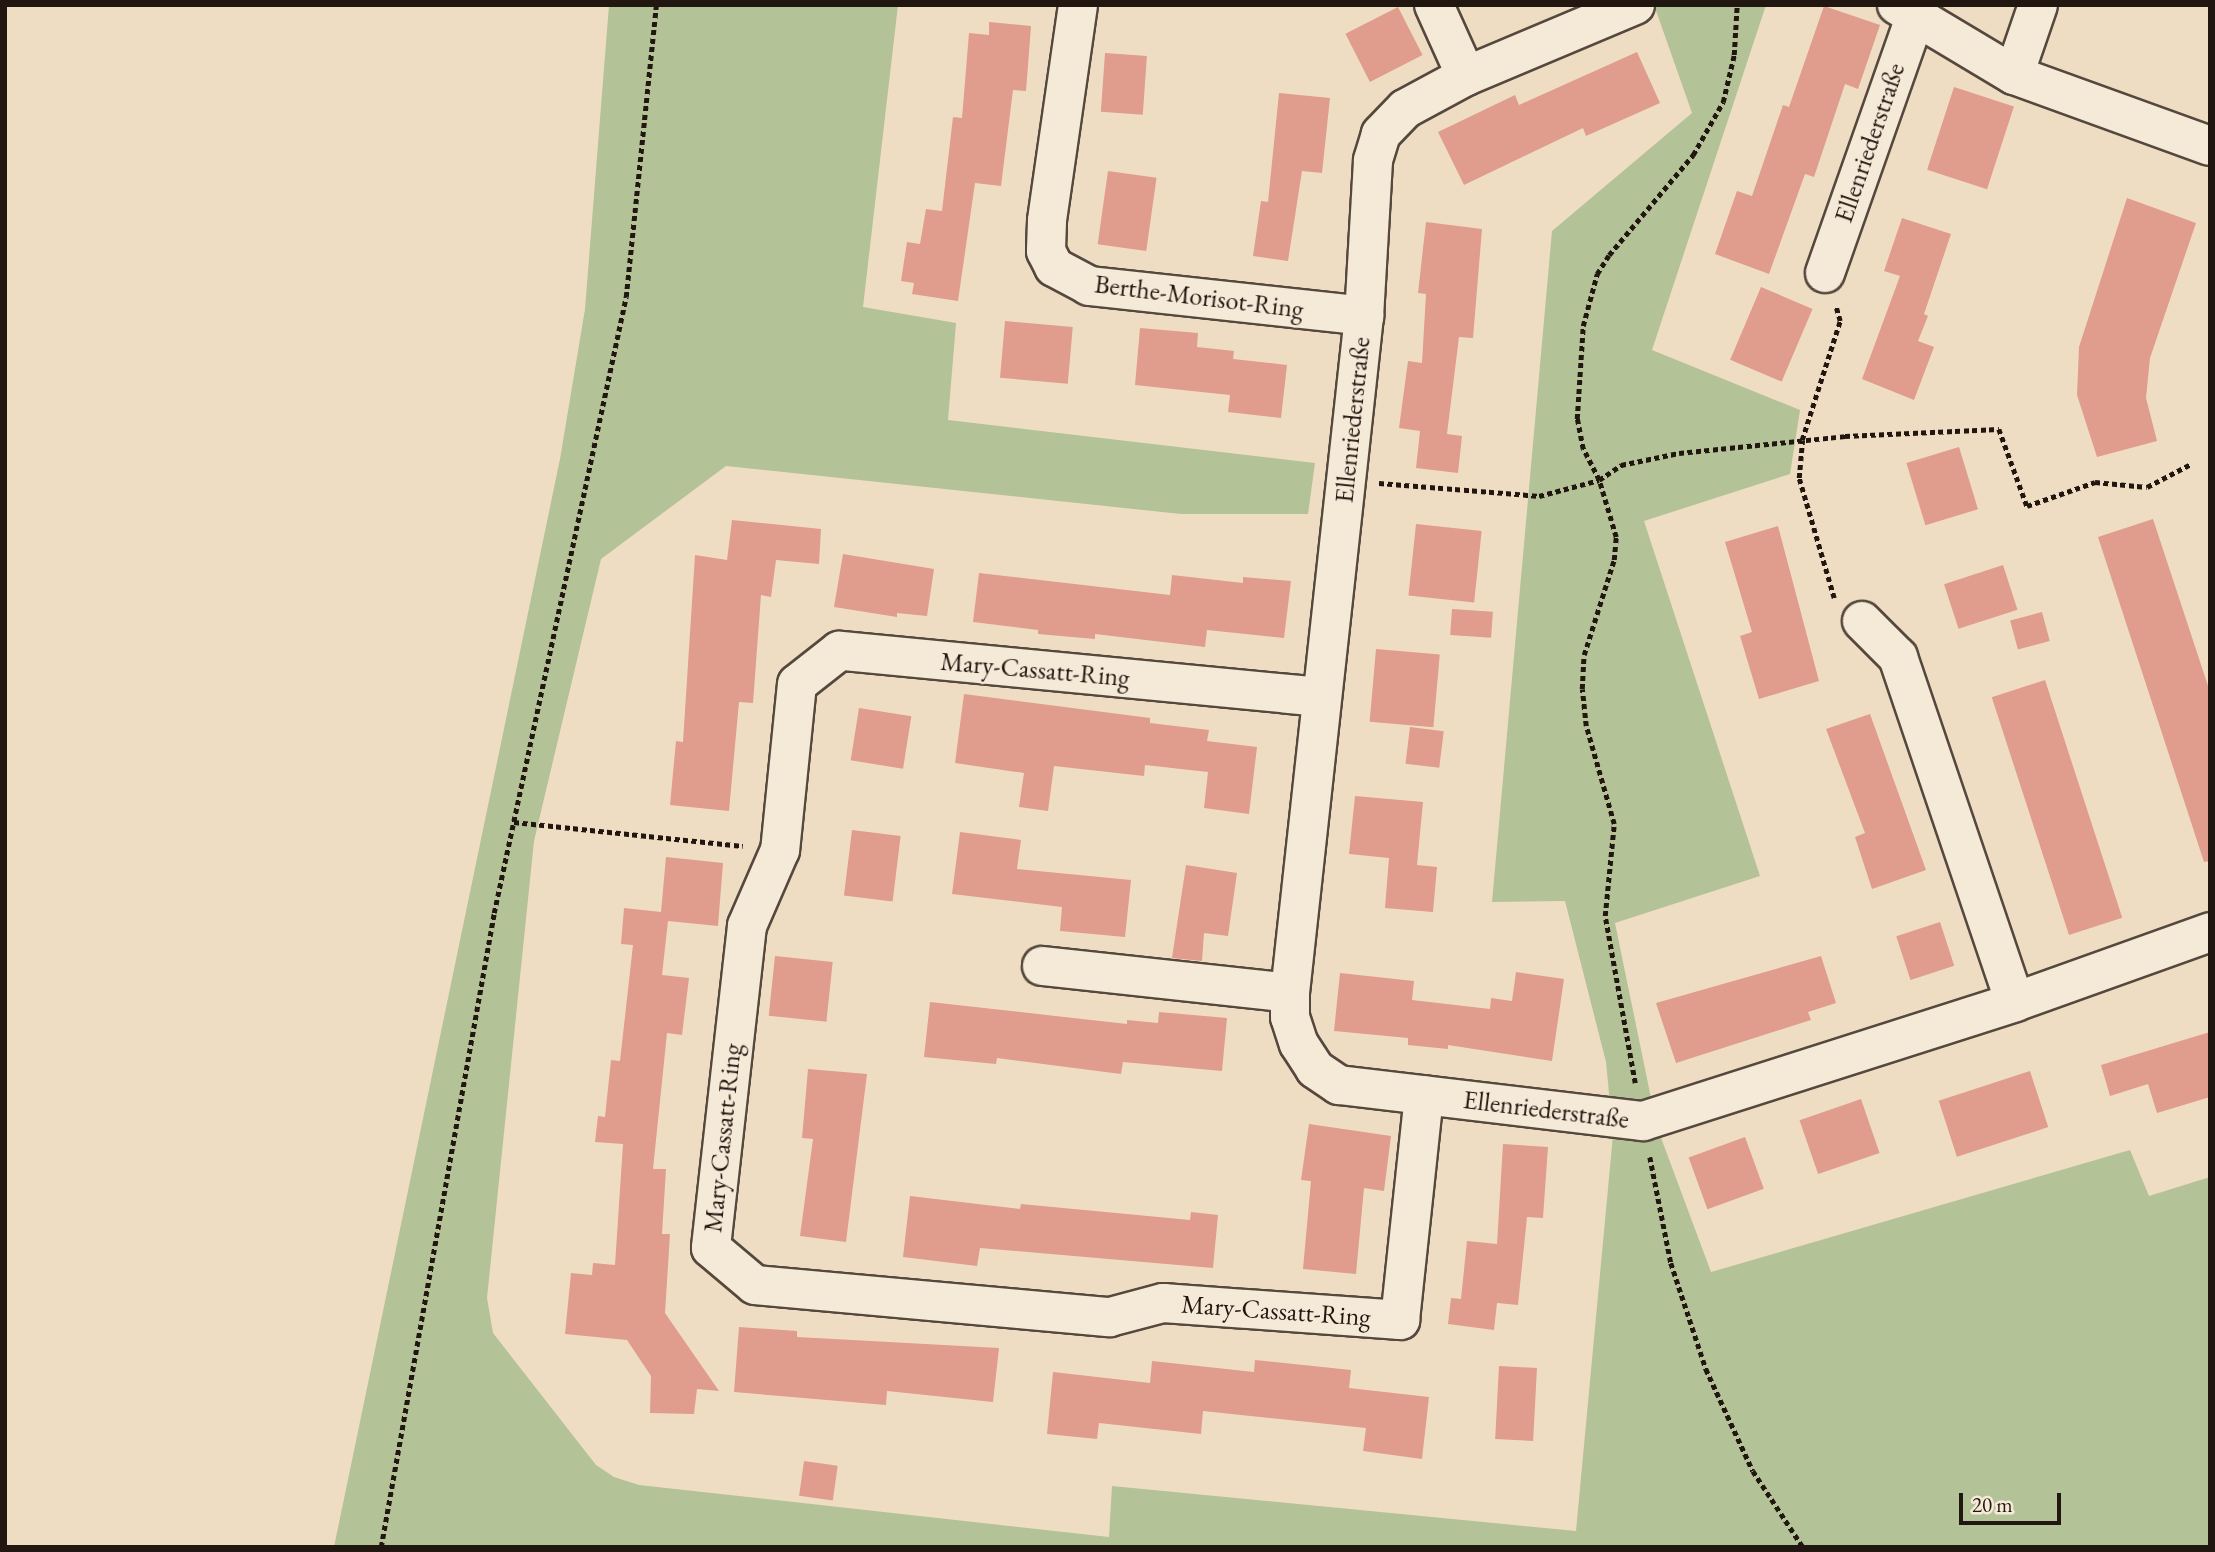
<!DOCTYPE html>
<meta charset="utf-8">
<style>
body{margin:0}
#map{position:relative;width:2215px;height:1552px;overflow:hidden;background:#efddc3;font-family:"EB Garamond",serif}
div>[style]{position:absolute}
.green>*{inset:0;background:#b4c297}
.building>*{inset:0;background:#e09c8d;transform-origin:0 0}
.path>*{height:4.5px;margin-top:-2.25px;transform-origin:0;background:repeating-linear-gradient(90deg,#221610 0 5px,transparent 0 8.5px)}
.roads{filter:drop-shadow(2px 0 #55483d) drop-shadow(-2px 0 #55483d) drop-shadow(0 2px #55483d) drop-shadow(0 -2px #55483d)}
.minor>*{height:38px;margin:-19px;padding:0 19px;transform-origin:19px;border-radius:19px;background:#f5e9d8}
span{translate:-50% -50%;white-space:nowrap;text-align:center;line-height:1.15;-webkit-text-stroke:5px #f5e9d8;paint-order:stroke}
.street-label{font-size:26px;color:#221610}
.frame{position:absolute;inset:0;border:7px solid #221610;pointer-events:none}
.scale{position:absolute;left:1959px;top:1493px;width:102px;height:32px;box-sizing:border-box;border:4px solid #221610;border-top:0;padding-left:9px;font-size:21px;line-height:24px;white-space:nowrap;color:#221610;-webkit-text-stroke:5px #f5e9d8;paint-order:stroke}
</style>
<div id="map">
<div class="green">
<div style="clip-path:polygon(609px 5px,898px 5px,863px 307px,956px 323px,948px 420px,1315px 463px,1308px 514px,1181px 514px,726px 466px,601px 559px,534px 841px,487px 1298px,493px 1333px,596px 1465px,614px 1477px,639px 1485px,1109px 1537px,1112px 1486px,1576px 1531px,1613px 1135px,1606px 1062px,1565px 901px,1492px 902px,1552px 231px,1692px 113px,1654px 5px,1766px 5px,1652px 350px,1800px 410px,1790px 474px,1644px 521px,1760px 876px,1615px 923px,1657px 1127px,1711px 1272px,2130px 1150px,2149px 1196px,2210px 1177px,2210px 1547px,334px 1547px,560px 459px,585px 309px)"></div>
</div>
<div class="building">
<div style="clip-path:polygon(1824px 6px,1880px 25px,1858px 89px,1845px 84px,1814px 177px,1805px 174px,1769px 274px,1715px 254px,1737px 191px,1752px 196px,1783px 105px,1789px 107px)"></div>
<div style="left:1398px;top:7px;width:54px;height:59px;rotate:63deg"></div>
<div style="clip-path:polygon(989px 22px,1031px 26px,1026px 91px,1013px 90px,1001px 186px,975px 183px,958px 301px,912px 294px,914px 283px,901px 281px,907px 242px,920px 244px,926px 209px,942px 211px,953px 117px,962px 118px,969px 33px,989px 35px)"></div>
<div style="clip-path:polygon(1637px 52px,1660px 103px,1586px 136px,1583px 128px,1464px 185px,1438px 132px,1515px 95px,1519px 105px)"></div>
<div style="left:1105px;top:53px;width:42px;height:59px;rotate:4deg"></div>
<div style="left:1954px;top:87px;width:63px;height:87px;rotate:18deg"></div>
<div style="clip-path:polygon(1279px 93px,1330px 98px,1322px 173px,1302px 171px,1288px 261px,1253px 256px,1261px 201px,1268px 202px)"></div>
<div style="left:1108px;top:171px;width:49px;height:74px;rotate:8deg"></div>
<div style="clip-path:polygon(2127px 198px,2196px 223px,2150px 358px,2146px 398px,2157px 441px,2097px 457px,2077px 395px,2079px 347px)"></div>
<div style="clip-path:polygon(1902px 218px,1951px 234px,1924px 314px,1928px 316px,1918px 341px,1934px 347px,1914px 400px,1862px 379px,1900px 276px,1884px 271px)"></div>
<div style="clip-path:polygon(1426px 222px,1482px 229px,1473px 338px,1459px 337px,1447px 434px,1462px 436px,1458px 473px,1416px 468px,1420px 431px,1399px 428px,1408px 361px,1422px 363px,1426px 294px,1418px 293px)"></div>
<div style="left:1761px;top:287px;width:56px;height:79px;rotate:23deg"></div>
<div style="left:1005px;top:321px;width:68px;height:57px;rotate:5deg"></div>
<div style="clip-path:polygon(1140px 328px,1198px 333px,1197px 347px,1234px 351px,1233px 359px,1287px 365px,1281px 418px,1228px 412px,1230px 395px,1135px 385px)"></div>
<div style="left:1959px;top:447px;width:65px;height:55px;rotate:73deg"></div>
<div style="clip-path:polygon(2153px 519px,2210px 692px,2210px 861px,2204px 862px,2098px 537px)"></div>
<div style="clip-path:polygon(732px 520px,821px 529px,819px 564px,776px 560px,771px 597px,761px 595px,753px 703px,739px 702px,729px 811px,670px 805px,676px 741px,683px 742px,695px 555px,727px 560px)"></div>
<div style="left:1416px;top:524px;width:66px;height:72px;rotate:6deg"></div>
<div style="clip-path:polygon(1778px 526px,1819px 681px,1759px 699px,1740px 636px,1752px 632px,1725px 542px)"></div>
<div style="clip-path:polygon(843px 554px,934px 569px,927px 616px,897px 613px,897px 617px,834px 607px)"></div>
<div style="left:2003px;top:565px;width:47px;height:62px;rotate:72deg"></div>
<div style="clip-path:polygon(979px 573px,1170px 595px,1172px 575px,1243px 583px,1243px 577px,1291px 581px,1284px 638px,1207px 630px,1205px 647px,1095px 634px,1095px 639px,1038px 634px,1038px 630px,973px 622px)"></div>
<div style="left:1452px;top:609px;width:41px;height:26px;rotate:4deg"></div>
<div style="left:2042px;top:612px;width:30px;height:33px;rotate:75deg"></div>
<div style="left:1376px;top:649px;width:64px;height:73px;rotate:5deg"></div>
<div style="left:2045px;top:680px;width:250px;height:56px;rotate:72deg"></div>
<div style="clip-path:polygon(964px 694px,1150px 718px,1150px 723px,1209px 730px,1207px 741px,1257px 747px,1249px 814px,1204px 808px,1208px 772px,1145px 765px,1144px 776px,1054px 766px,1048px 811px,1019px 807px,1024px 773px,955px 763px)"></div>
<div style="left:859px;top:708px;width:53px;height:53px;rotate:9deg"></div>
<div style="clip-path:polygon(1870px 714px,1926px 870px,1872px 889px,1855px 837px,1865px 833px,1826px 729px)"></div>
<div style="left:1410px;top:727px;width:34px;height:37px;rotate:7deg"></div>
<div style="clip-path:polygon(1355px 796px,1423px 802px,1417px 865px,1437px 867px,1433px 912px,1385px 908px,1389px 858px,1349px 854px)"></div>
<div style="left:852px;top:830px;width:49px;height:66px;rotate:7deg"></div>
<div style="clip-path:polygon(960px 832px,1021px 840px,1017px 869px,1131px 880px,1125px 937px,1060px 931px,1062px 907px,952px 894px)"></div>
<div style="clip-path:polygon(666px 857px,723px 863px,718px 926px,668px 921px,662px 975px,689px 978px,682px 1035px,667px 1033px,653px 1169px,666px 1169px,662px 1234px,670px 1234px,665px 1313px,719px 1391px,697px 1389px,694px 1414px,650px 1413px,651px 1376px,627px 1340px,565px 1334px,571px 1273px,592px 1275px,593px 1263px,615px 1265px,623px 1144px,595px 1142px,598px 1116px,605px 1117px,611px 1060px,620px 1061px,633px 945px,621px 944px,624px 908px,661px 912px)"></div>
<div style="clip-path:polygon(1186px 865px,1237px 873px,1228px 936px,1204px 933px,1202px 961px,1172px 958px)"></div>
<div style="left:1940px;top:922px;width:46px;height:46px;rotate:72deg"></div>
<div style="left:775px;top:956px;width:58px;height:60px;rotate:6deg"></div>
<div style="clip-path:polygon(1821px 956px,1836px 1003px,1808px 1012px,1811px 1020px,1676px 1063px,1656px 1003px)"></div>
<div style="clip-path:polygon(1516px 972px,1564px 979px,1552px 1061px,1448px 1045px,1448px 1049px,1408px 1045px,1408px 1038px,1334px 1031px,1340px 973px,1414px 981px,1412px 1000px,1490px 1009px,1491px 998px,1512px 1001px)"></div>
<div style="clip-path:polygon(930px 1002px,1127px 1024px,1127px 1020px,1158px 1023px,1159px 1012px,1227px 1018px,1222px 1071px,1123px 1062px,1121px 1074px,997px 1058px,996px 1064px,924px 1057px)"></div>
<div style="clip-path:polygon(2210px 1032px,2210px 1097px,2157px 1113px,2148px 1084px,2110px 1096px,2101px 1065px)"></div>
<div style="clip-path:polygon(808px 1069px,867px 1074px,846px 1242px,800px 1236px,813px 1139px,802px 1138px)"></div>
<div style="left:2030px;top:1071px;width:59px;height:96px;rotate:72deg"></div>
<div style="left:1861px;top:1099px;width:57px;height:65px;rotate:71deg"></div>
<div style="clip-path:polygon(1309px 1124px,1391px 1136px,1384px 1191px,1364px 1188px,1356px 1274px,1303px 1269px,1311px 1181px,1301px 1180px)"></div>
<div style="left:1745px;top:1137px;width:55px;height:60px;rotate:70deg"></div>
<div style="clip-path:polygon(1503px 1144px,1548px 1147px,1543px 1218px,1527px 1217px,1518px 1305px,1497px 1303px,1494px 1330px,1448px 1324px,1451px 1298px,1461px 1299px,1467px 1241px,1497px 1244px)"></div>
<div style="clip-path:polygon(910px 1196px,1020px 1209px,1021px 1204px,1190px 1220px,1191px 1212px,1218px 1215px,1213px 1268px,980px 1248px,977px 1266px,903px 1257px)"></div>
<div style="clip-path:polygon(739px 1327px,797px 1331px,797px 1337px,999px 1348px,993px 1402px,887px 1391px,886px 1405px,734px 1392px)"></div>
<div style="clip-path:polygon(1255px 1360px,1351px 1370px,1349px 1388px,1429px 1397px,1422px 1459px,1363px 1451px,1366px 1428px,1203px 1411px,1201px 1434px,1099px 1423px,1097px 1439px,1047px 1434px,1053px 1372px,1150px 1383px,1152px 1361px,1254px 1372px)"></div>
<div style="left:1499px;top:1366px;width:38px;height:73px;rotate:3deg"></div>
<div style="left:804px;top:1461px;width:34px;height:35px;rotate:8deg"></div>
</div>
<div class="path">
<div style="left:1379px;top:483px;width:161px;rotate:4.6deg"></div>
<div style="left:1539px;top:496px;width:62px;rotate:-14.9deg"></div>
<div style="left:1599px;top:480px;width:27px;rotate:-34deg"></div>
<div style="left:1621px;top:465px;width:59px;rotate:-11.7deg"></div>
<div style="left:1679px;top:453px;width:167px;rotate:-5.8deg"></div>
<div style="left:1845px;top:436px;width:154px;rotate:-2.6deg"></div>
<div style="left:1999px;top:429px;width:82px;rotate:70deg"></div>
<div style="left:2027px;top:506px;width:72px;rotate:-19.4deg"></div>
<div style="left:2095px;top:482px;width:52px;rotate:5.5deg"></div>
<div style="left:2147px;top:487px;width:50px;rotate:-27.6deg"></div>
<div style="left:1834px;top:598px;width:125px;rotate:-106.3deg"></div>
<div style="left:1799px;top:478px;width:38px;rotate:-85deg"></div>
<div style="left:1802px;top:440px;width:125px;rotate:-72.3deg"></div>
<div style="left:1840px;top:321px;width:15px;rotate:-106deg"></div>
<div style="left:514px;top:822px;width:230px;rotate:6deg"></div>
<div style="left:1635px;top:1083px;width:170px;rotate:-100.2deg"></div>
<div style="left:1605px;top:916px;width:92px;rotate:-84.4deg"></div>
<div style="left:1614px;top:824px;width:102px;rotate:-105.9deg"></div>
<div style="left:1586px;top:726px;width:37px;rotate:-96deg"></div>
<div style="left:1582px;top:689px;width:34px;rotate:-87deg"></div>
<div style="left:1584px;top:655px;width:100px;rotate:-72.5deg"></div>
<div style="left:1614px;top:560px;width:23px;rotate:-85deg"></div>
<div style="left:1616px;top:537px;width:59px;rotate:-106.6deg"></div>
<div style="left:1599px;top:480px;width:35px;rotate:-117deg"></div>
<div style="left:1583px;top:449px;width:31px;rotate:-101deg"></div>
<div style="left:1577px;top:419px;width:93px;rotate:-86.3deg"></div>
<div style="left:1583px;top:326px;width:54px;rotate:-74.9deg"></div>
<div style="left:1597px;top:274px;width:22px;rotate:-58deg"></div>
<div style="left:1609px;top:255px;width:131px;rotate:-50deg"></div>
<div style="left:1693px;top:155px;width:61px;rotate:-60.5deg"></div>
<div style="left:1723px;top:102px;width:48px;rotate:-76.8deg"></div>
<div style="left:1734px;top:55px;width:50px;rotate:-86.6deg"></div>
<div style="left:1650px;top:1157px;width:108px;rotate:78.8deg"></div>
<div style="left:1671px;top:1263px;width:112px;rotate:71.7deg"></div>
<div style="left:1706px;top:1369px;width:112px;rotate:65.3deg"></div>
<div style="left:1753px;top:1471px;width:91px;rotate:56.7deg"></div>
<div style="left:381px;top:1547px;width:644px;rotate:-79.89deg"></div>
<div style="left:494px;top:913px;width:630px;rotate:-77.91deg"></div>
<div style="left:626px;top:297px;width:294px;rotate:-84.1deg"></div>
</div>
<div class="roads">
<div class="minor">
<div style="left:1078px;top:5px;width:218px;rotate:98.2deg"></div>
<div style="left:1047px;top:221px;width:30px;rotate:92deg"></div>
<div style="left:1046px;top:251px;width:18px;rotate:63deg"></div>
<div style="left:1054px;top:267px;width:40px;rotate:28deg"></div>
<div style="left:1089px;top:286px;width:277px;rotate:6.2deg"></div>
<div style="left:1434px;top:5px;width:78px;rotate:65.7deg"></div>
<div style="left:1635px;top:5px;width:183px;rotate:157.2deg"></div>
<div style="left:1466px;top:76px;width:69px;rotate:151.6deg"></div>
<div style="left:1405px;top:109px;width:35px;rotate:134deg"></div>
<div style="left:1381px;top:134px;width:28px;rotate:107deg"></div>
<div style="left:1373px;top:161px;width:155px;rotate:93.3deg"></div>
<div style="left:1364px;top:316px;width:681px;rotate:96.24deg"></div>
<div style="left:1290px;top:993px;width:24px;rotate:90deg"></div>
<div style="left:1290px;top:1017px;width:28px;rotate:72deg"></div>
<div style="left:1299px;top:1044px;width:30px;rotate:57deg"></div>
<div style="left:1315px;top:1069px;width:29px;rotate:34deg"></div>
<div style="left:1339px;top:1085px;width:306px;rotate:6.8deg"></div>
<div style="left:1643px;top:1121px;width:391px;rotate:-17.7deg"></div>
<div style="left:2015px;top:1002px;width:207px;rotate:-19.7deg"></div>
<div style="left:1897px;top:5px;width:136px;rotate:30.9deg"></div>
<div style="left:2014px;top:75px;width:208px;rotate:19.9deg"></div>
<div style="left:2014px;top:75px;width:74px;rotate:-71.1deg"></div>
<div style="left:1825px;top:273px;width:275px;rotate:-70.6deg"></div>
<div style="left:1862px;top:621px;width:51px;rotate:45deg"></div>
<div style="left:1898px;top:657px;width:364px;rotate:71.3deg"></div>
<div style="left:1321px;top:697px;width:484px;rotate:-174.5deg"></div>
<div style="left:839px;top:651px;width:53px;rotate:141.8deg"></div>
<div style="left:797px;top:684px;width:167px;rotate:95.8deg"></div>
<div style="left:780px;top:850px;width:83px;rotate:113.5deg"></div>
<div style="left:747px;top:926px;width:324px;rotate:96.4deg"></div>
<div style="left:711px;top:1248px;width:57px;rotate:40.1deg"></div>
<div style="left:755px;top:1285px;width:356px;rotate:5.2deg"></div>
<div style="left:1110px;top:1317px;width:55px;rotate:-14.8deg"></div>
<div style="left:1163px;top:1303px;width:238px;rotate:4.1deg"></div>
<div style="left:1400px;top:1320px;width:226px;rotate:-83.9deg"></div>
<div style="left:1042px;top:966px;width:249px;rotate:6.2deg"></div>
</div>
</div>
<div class="street-label">
<span style="left:1870px;top:143px;rotate:-71deg">Ellenriederstraße</span>
<span style="left:1199px;top:297px;rotate:7deg">Berthe-Morisot-Ring</span>
<span style="left:1353px;top:420px;rotate:-84deg">Ellenriederstraße</span>
<span style="left:1035px;top:670px;rotate:5deg">Mary-Cassatt-Ring</span>
<span style="left:1546px;top:1110px;rotate:7deg">Ellenriederstraße</span>
<span style="left:723px;top:1138px;rotate:-84deg">Mary-Cassatt-Ring</span>
<span style="left:1276px;top:1311px;rotate:4deg">Mary-Cassatt-Ring</span>
</div>
<div class="frame"></div>
<div class="scale">20 m</div>
</div>
